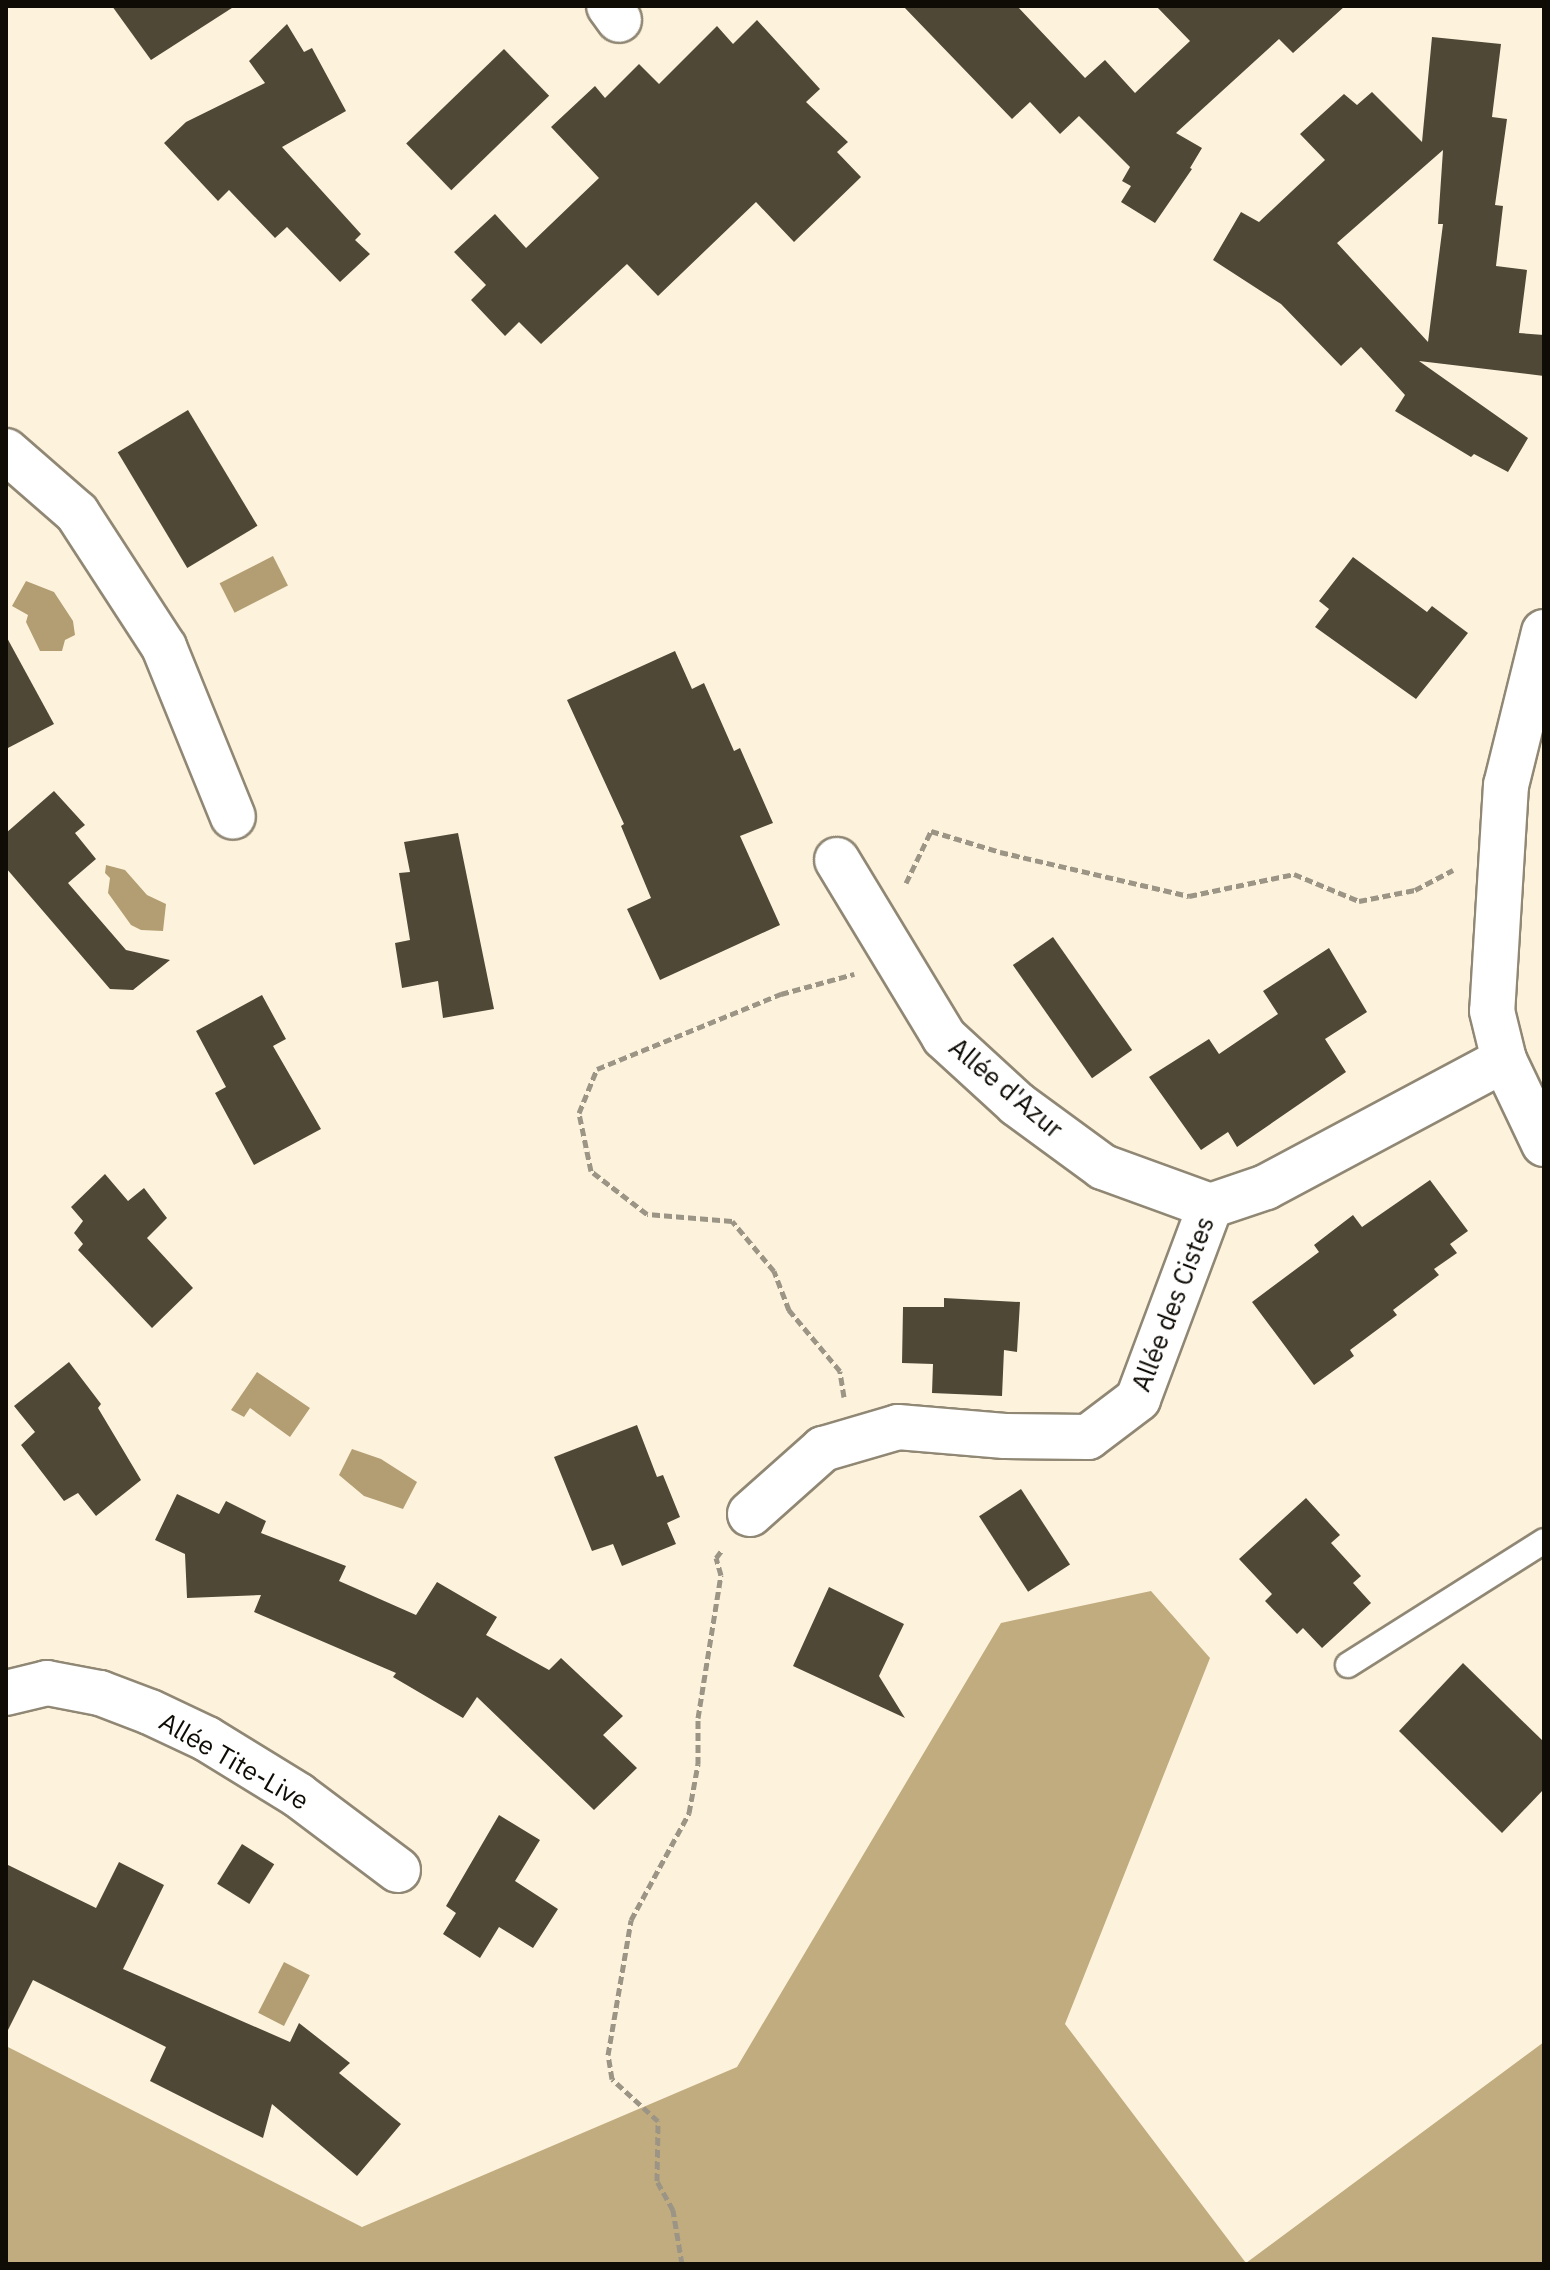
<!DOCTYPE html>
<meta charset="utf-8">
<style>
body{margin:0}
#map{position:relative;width:1550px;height:2270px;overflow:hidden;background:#fdf3dd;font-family:"IBM Plex Sans",sans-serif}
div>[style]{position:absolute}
.forest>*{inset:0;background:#c1ac7f}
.water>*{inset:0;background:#b29e72;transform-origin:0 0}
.building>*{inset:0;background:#504836;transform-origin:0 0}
.path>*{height:5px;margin-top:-2.5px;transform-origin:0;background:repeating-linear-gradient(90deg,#9c9586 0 8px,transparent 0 12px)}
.roads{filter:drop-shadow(2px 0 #908774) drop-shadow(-2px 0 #908774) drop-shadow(0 2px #908774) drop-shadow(0 -2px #908774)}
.service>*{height:24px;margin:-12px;padding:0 12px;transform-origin:12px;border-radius:12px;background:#fff}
.minor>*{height:44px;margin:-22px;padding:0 22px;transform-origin:22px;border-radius:22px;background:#fff}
span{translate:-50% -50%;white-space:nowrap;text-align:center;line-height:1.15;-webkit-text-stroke:8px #fff;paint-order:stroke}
.street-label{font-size:26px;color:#0f0c06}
.frame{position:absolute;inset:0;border:8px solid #0f0c06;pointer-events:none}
</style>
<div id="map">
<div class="forest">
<div style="clip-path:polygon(1151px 1591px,1210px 1658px,1065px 2024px,1246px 2263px,1544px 2042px,1544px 2264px,6px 2264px,6px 2046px,362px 2227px,737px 2067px,1001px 1623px)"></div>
</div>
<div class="water">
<div style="left:273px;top:556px;width:33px;height:60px;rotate:63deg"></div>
<div style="clip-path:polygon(26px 581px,54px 592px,73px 621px,75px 635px,65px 640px,62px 651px,40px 651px,26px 622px,28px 615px,12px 606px)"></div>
<div style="clip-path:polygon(106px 865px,125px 870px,147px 895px,166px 904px,163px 931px,141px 930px,131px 925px,108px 893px,110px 878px,105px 873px)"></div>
<div style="clip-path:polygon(257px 1372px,310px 1408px,290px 1437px,250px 1408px,244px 1417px,231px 1410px)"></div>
<div style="clip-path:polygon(352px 1449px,381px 1459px,417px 1482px,403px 1509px,364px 1496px,339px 1475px)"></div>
<div style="left:284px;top:1962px;width:29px;height:57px;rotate:27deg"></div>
</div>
<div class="building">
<div style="clip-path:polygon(112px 6px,235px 6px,151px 60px)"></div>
<div style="clip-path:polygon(903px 6px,1017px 6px,1085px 78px,1105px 60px,1135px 93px,1190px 41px,1156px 6px,1345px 6px,1293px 53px,1279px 39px,1176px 133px,1202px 148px,1190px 168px,1192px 169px,1155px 223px,1121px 202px,1131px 186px,1122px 181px,1130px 167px,1079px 116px,1060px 134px,1030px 102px,1012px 119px)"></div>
<div style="clip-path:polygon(757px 20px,820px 89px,806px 102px,848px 142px,837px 152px,861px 177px,794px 242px,756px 202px,658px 296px,627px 264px,541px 344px,519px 322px,505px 336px,471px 300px,486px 285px,454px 252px,495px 214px,526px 248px,599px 178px,551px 127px,595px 86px,605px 98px,639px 64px,659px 84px,717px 26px,733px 44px)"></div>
<div style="clip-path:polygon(287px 24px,304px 52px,312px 48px,346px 111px,282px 147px,361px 234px,355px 240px,370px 254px,340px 282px,287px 227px,275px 238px,229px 190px,218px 201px,164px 143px,186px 122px,265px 83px,249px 61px)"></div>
<div style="clip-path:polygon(evenodd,1432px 37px,1501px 44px,1492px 117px,1507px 119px,1495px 205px,1503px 206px,1496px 266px,1527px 270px,1519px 333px,1544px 335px,1544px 376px,1419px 361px,1528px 438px,1508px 472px,1474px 454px,1471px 457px,1395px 411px,1405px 395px,1361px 347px,1341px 366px,1281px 304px,1213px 260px,1241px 212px,1259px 222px,1325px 160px,1300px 134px,1344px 94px,1357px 105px,1372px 92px,1422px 142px,1432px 37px,1443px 150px,1438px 224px,1443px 224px,1428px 342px,1337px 243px,1443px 150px)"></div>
<div style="left:504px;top:49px;width:65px;height:136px;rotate:46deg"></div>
<div style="left:188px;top:410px;width:135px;height:82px;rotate:59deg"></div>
<div style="clip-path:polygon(1353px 557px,1427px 612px,1432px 606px,1468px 633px,1416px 699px,1315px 627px,1329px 609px,1319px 601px)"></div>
<div style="clip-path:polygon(6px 636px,54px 724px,6px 749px)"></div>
<div style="clip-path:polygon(675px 651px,692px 689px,704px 683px,734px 751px,740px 748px,773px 823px,740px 836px,780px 925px,660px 980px,627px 909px,651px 898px,621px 826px,624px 824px,567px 700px)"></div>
<div style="clip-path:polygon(54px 791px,85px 825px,75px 833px,96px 859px,68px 883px,126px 950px,170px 960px,133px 990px,110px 989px,6px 868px,6px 833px)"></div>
<div style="clip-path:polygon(458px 833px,494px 1009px,443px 1018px,438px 981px,402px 988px,395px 943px,410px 940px,399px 873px,410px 872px,404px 842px)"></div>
<div style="left:1053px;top:937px;width:138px;height:49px;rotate:55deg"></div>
<div style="clip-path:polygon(1329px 948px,1367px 1012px,1325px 1039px,1346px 1072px,1237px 1147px,1228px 1132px,1201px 1150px,1149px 1077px,1209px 1039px,1219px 1054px,1278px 1014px,1263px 991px)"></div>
<div style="clip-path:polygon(262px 995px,286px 1039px,273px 1046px,321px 1129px,254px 1165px,215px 1093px,226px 1087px,196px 1031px)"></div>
<div style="clip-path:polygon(105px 1174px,128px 1201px,144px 1188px,167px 1218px,147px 1238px,193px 1288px,152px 1328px,78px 1250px,83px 1244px,74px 1233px,83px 1221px,71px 1207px)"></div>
<div style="clip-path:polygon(1430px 1180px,1468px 1231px,1450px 1244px,1457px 1253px,1434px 1269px,1439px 1275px,1393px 1310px,1397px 1315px,1350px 1350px,1354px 1356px,1314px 1385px,1252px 1302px,1319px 1252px,1314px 1245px,1353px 1215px,1362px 1227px)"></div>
<div style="clip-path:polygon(944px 1298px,1020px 1302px,1017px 1352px,1004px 1350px,1002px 1396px,932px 1393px,933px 1364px,902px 1363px,903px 1307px,944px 1307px)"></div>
<div style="clip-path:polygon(69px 1362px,101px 1404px,98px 1408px,141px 1480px,96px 1516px,78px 1493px,64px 1501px,21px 1445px,35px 1432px,14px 1406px)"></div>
<div style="clip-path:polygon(637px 1425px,657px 1477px,663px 1475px,680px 1517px,667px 1523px,676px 1544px,622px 1566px,613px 1544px,592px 1551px,554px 1457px)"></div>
<div style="left:1021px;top:1489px;width:90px;height:50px;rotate:57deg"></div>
<div style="clip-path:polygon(177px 1494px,219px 1514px,226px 1501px,266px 1521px,261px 1533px,346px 1566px,339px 1581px,416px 1615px,437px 1582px,497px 1617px,486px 1635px,549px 1670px,561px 1658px,623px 1716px,603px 1735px,637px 1768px,594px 1810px,477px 1697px,463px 1718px,393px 1677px,396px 1673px,254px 1612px,261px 1595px,187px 1598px,185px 1554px,155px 1540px)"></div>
<div style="clip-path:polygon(1306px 1498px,1340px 1535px,1331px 1543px,1361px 1576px,1353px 1583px,1371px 1603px,1322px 1648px,1303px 1628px,1297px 1634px,1265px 1601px,1272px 1594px,1239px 1559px)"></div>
<div style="clip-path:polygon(829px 1587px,904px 1624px,879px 1676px,905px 1718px,793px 1666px)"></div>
<div style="clip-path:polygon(1463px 1663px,1544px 1742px,1544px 1789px,1502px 1833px,1399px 1731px)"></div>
<div style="clip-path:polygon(499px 1815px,540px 1840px,515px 1881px,558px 1909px,533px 1948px,499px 1927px,480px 1958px,443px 1934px,456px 1913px,446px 1906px)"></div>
<div style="left:242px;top:1844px;width:38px;height:47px;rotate:32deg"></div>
<div style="clip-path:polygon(119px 1862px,164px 1885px,123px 1969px,290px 2042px,299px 2023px,350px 2063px,339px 2073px,401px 2124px,357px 2176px,272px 2104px,263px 2138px,150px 2081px,166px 2047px,33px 1980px,6px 2034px,6px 1864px,96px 1908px)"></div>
</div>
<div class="path">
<div style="left:906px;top:883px;width:58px;rotate:-64.3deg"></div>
<div style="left:931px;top:831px;width:72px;rotate:16.9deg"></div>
<div style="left:1000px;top:852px;width:194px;rotate:13.1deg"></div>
<div style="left:1189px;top:896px;width:107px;rotate:-11.8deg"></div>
<div style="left:1294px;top:874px;width:70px;rotate:22.6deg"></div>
<div style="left:1359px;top:901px;width:57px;rotate:-11.1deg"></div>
<div style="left:1415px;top:890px;width:43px;rotate:-27.8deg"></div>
<div style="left:844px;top:1397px;width:26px;rotate:-99deg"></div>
<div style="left:840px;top:1371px;width:80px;rotate:-129.9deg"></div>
<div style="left:789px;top:1310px;width:42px;rotate:-111deg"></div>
<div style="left:774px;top:1271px;width:65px;rotate:-130deg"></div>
<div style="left:732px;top:1221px;width:85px;rotate:-175.3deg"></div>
<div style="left:647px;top:1214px;width:71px;rotate:-142.5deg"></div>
<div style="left:591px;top:1171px;width:59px;rotate:-101.7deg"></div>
<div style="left:579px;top:1113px;width:48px;rotate:-67.8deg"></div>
<div style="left:597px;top:1069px;width:199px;rotate:-22.2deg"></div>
<div style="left:781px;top:994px;width:76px;rotate:-15.3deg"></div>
<div style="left:682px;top:2264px;width:55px;rotate:-99.5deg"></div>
<div style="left:673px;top:2210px;width:33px;rotate:-119deg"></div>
<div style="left:657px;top:2181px;width:60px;rotate:-89deg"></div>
<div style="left:658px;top:2121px;width:62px;rotate:-137.6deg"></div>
<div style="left:612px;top:2079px;width:24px;rotate:-99deg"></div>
<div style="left:608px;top:2055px;width:137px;rotate:-80.3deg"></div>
<div style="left:631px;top:1920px;width:122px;rotate:-61.5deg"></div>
<div style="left:689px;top:1813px;width:50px;rotate:-79.6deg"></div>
<div style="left:698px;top:1764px;width:46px;rotate:-90deg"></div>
<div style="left:698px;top:1718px;width:145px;rotate:-80.9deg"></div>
<div style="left:721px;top:1575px;width:18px;rotate:-106deg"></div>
<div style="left:716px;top:1558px;width:10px;rotate:-53deg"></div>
</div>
<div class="roads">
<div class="service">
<div style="left:1348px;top:1665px;width:232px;rotate:-32.3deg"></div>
</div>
<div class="minor">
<div style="left:609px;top:6px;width:17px;rotate:54deg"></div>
<div style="left:6px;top:451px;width:94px;rotate:41.1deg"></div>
<div style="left:77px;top:513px;width:160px;rotate:57deg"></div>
<div style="left:164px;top:647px;width:183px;rotate:67.9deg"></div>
<div style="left:1544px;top:632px;width:158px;rotate:103.9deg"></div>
<div style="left:1506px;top:785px;width:226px;rotate:93.5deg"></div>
<div style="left:1492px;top:1011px;width:50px;rotate:76.2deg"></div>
<div style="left:1504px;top:1060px;width:93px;rotate:64.5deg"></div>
<div style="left:837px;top:860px;width:207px;rotate:58.8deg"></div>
<div style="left:944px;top:1037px;width:99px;rotate:42.5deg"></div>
<div style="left:1017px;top:1104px;width:107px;rotate:36.2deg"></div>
<div style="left:1103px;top:1167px;width:114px;rotate:20deg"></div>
<div style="left:750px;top:1514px;width:98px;rotate:-41.7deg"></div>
<div style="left:823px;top:1449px;width:78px;rotate:-16.3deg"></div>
<div style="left:898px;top:1427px;width:107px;rotate:4.8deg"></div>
<div style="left:1005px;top:1436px;width:83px;rotate:0.7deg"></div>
<div style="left:1088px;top:1437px;width:63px;rotate:-37.2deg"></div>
<div style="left:1138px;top:1399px;width:206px;rotate:-69.5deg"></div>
<div style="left:1210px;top:1206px;width:59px;rotate:-18.7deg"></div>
<div style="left:1266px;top:1187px;width:270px;rotate:-28.1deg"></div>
<div style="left:6px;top:1693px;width:42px;rotate:-13.7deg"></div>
<div style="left:47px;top:1683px;width:54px;rotate:10.7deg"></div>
<div style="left:100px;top:1693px;width:53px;rotate:20.8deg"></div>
<div style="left:150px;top:1712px;width:63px;rotate:25.3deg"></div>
<div style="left:207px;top:1739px;width:107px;rotate:31.6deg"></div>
<div style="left:298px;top:1795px;width:125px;rotate:36.9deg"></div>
</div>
</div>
<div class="street-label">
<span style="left:1006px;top:1088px;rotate:40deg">Allée d'Azur</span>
<span style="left:1173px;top:1304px;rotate:-69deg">Allée des Cistes</span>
<span style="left:234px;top:1761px;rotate:30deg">Allée Tite-Live</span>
</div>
<div class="frame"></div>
</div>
